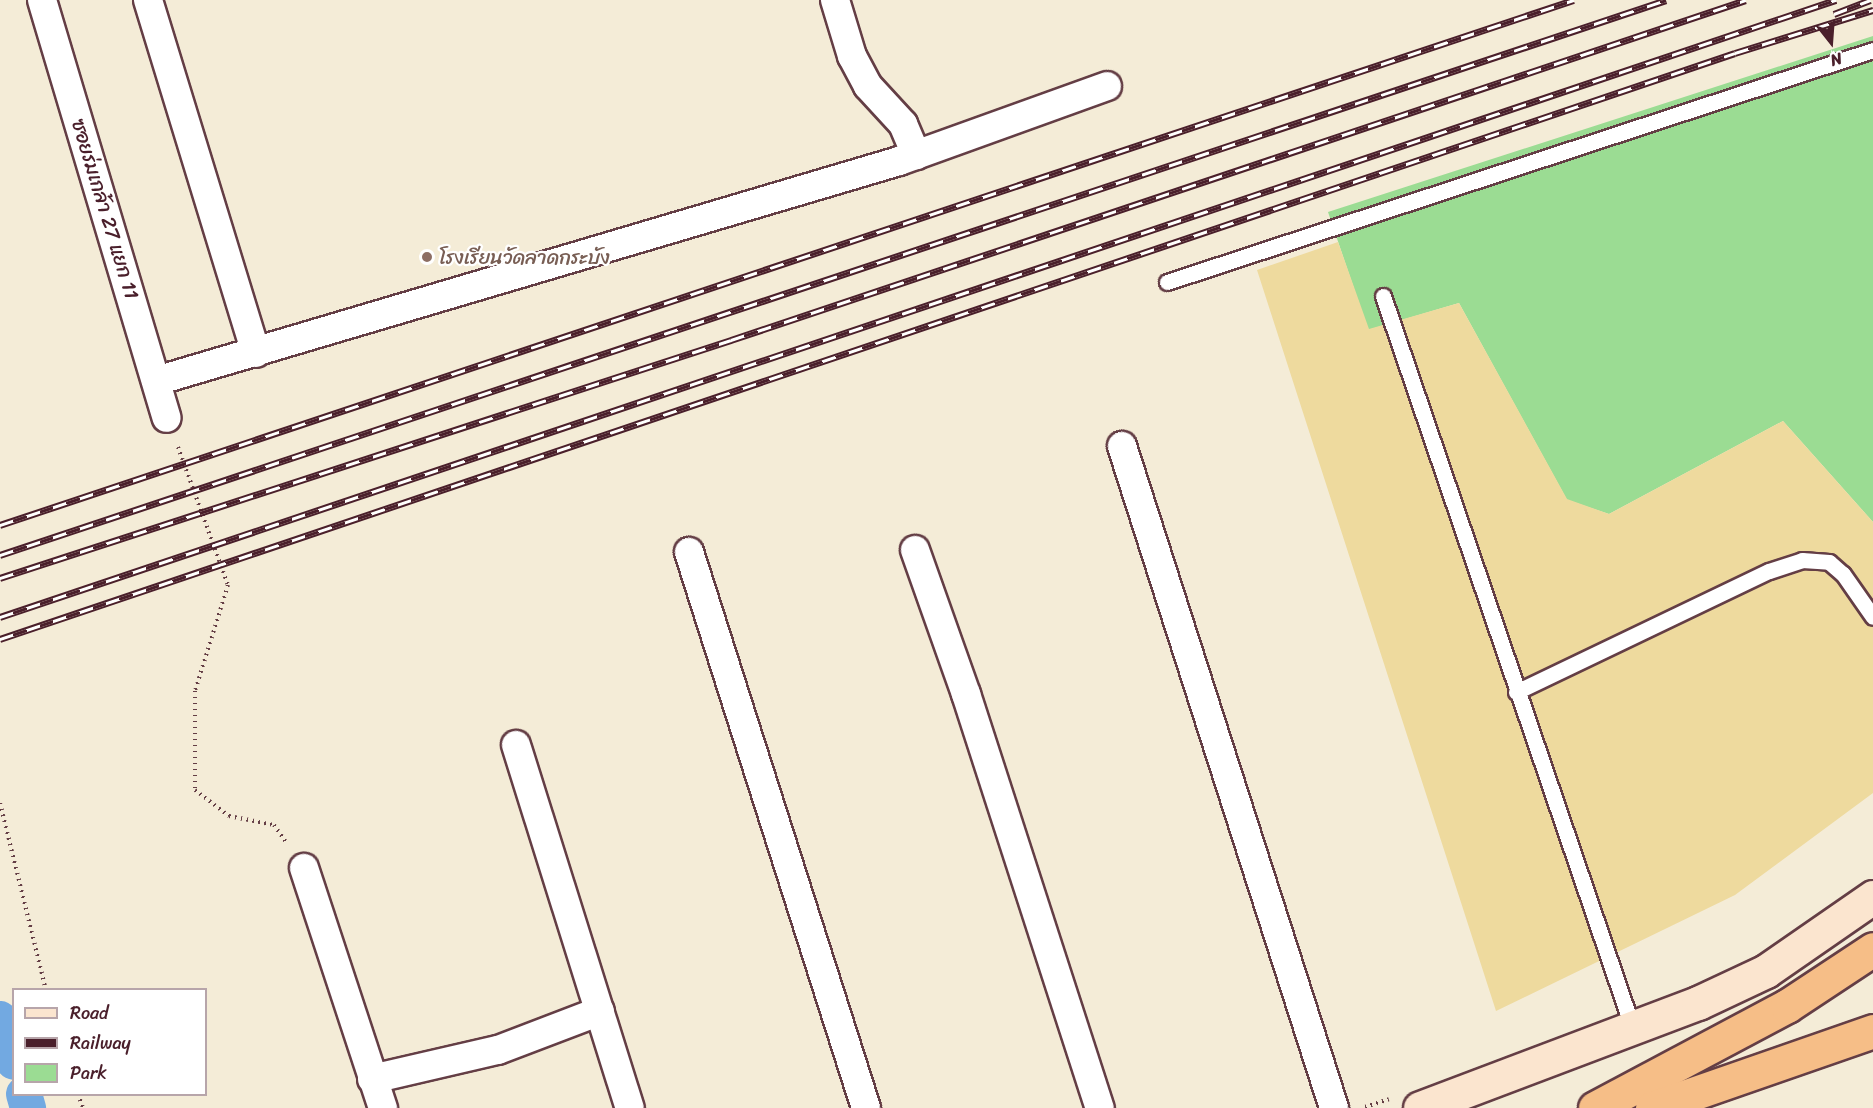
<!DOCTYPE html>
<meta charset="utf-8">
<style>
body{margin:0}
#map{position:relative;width:1873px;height:1108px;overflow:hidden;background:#f4ecd7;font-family:Sriracha,"Playpen Sans Thai",sans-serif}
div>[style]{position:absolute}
.green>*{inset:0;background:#9bdc93}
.sand>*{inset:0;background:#eeda9e}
.canal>*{height:36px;margin:-18px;padding:0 18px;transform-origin:18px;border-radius:18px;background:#72a9e1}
.path>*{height:4px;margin-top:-2px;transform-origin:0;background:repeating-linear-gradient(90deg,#643e45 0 1.5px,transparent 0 6px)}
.roads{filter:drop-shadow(2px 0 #643e45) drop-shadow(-2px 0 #643e45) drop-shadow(0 2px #643e45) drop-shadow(0 -2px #643e45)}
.service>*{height:15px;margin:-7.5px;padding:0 7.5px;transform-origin:7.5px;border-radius:7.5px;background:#fff}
.minor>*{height:28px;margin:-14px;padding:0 14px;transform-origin:14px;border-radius:14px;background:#fff}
.secondary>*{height:33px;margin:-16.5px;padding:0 16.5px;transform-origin:16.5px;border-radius:16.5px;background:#fbe5cf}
.motorway>*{height:33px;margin:-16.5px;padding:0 16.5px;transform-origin:16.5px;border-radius:16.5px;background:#f6be87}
.rail>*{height:7px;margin-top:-3.5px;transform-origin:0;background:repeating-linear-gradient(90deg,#fff 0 14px,#4a1f2b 0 28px);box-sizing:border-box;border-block:2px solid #4a1f2b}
.dots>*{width:16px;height:16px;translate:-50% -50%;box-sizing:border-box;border:3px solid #fff;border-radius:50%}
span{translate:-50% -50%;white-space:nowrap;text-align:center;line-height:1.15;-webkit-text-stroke:4.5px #fff;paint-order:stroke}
.street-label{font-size:20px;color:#4a1f2b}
.education-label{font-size:20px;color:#785e54}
.left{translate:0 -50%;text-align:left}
.legend{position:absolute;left:12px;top:988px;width:195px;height:108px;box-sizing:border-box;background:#fff;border:2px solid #b7a5aa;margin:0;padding:8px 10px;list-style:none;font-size:18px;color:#4a1f2b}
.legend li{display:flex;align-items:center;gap:12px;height:30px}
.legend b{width:30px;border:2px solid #b7a5aa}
.north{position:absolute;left:1801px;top:12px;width:60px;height:60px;-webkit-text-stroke:4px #fff;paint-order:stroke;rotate:163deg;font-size:16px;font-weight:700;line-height:24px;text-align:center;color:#4a1f2b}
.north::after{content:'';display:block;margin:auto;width:21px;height:27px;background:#4a1f2b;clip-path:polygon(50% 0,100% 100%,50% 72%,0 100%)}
</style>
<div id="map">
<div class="green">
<div style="clip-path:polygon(1873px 36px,1873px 522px,1783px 421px,1609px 514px,1567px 500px,1459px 303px,1368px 330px,1328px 212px)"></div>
</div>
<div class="sand">
<div style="clip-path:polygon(1338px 242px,1369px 329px,1459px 303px,1567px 499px,1609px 514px,1783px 421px,1873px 522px,1873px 793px,1735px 895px,1496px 1011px,1257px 270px)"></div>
</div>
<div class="canal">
<div style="left:0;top:1019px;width:45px;rotate:72deg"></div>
<div style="left:24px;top:1094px;width:15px;rotate:74deg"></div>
</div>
<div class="path">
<div style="left:178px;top:447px;width:147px;rotate:70.1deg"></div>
<div style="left:228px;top:585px;width:111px;rotate:107.3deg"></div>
<div style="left:195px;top:691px;width:99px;rotate:90deg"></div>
<div style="left:195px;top:790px;width:43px;rotate:37.4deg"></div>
<div style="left:229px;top:816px;width:46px;rotate:11.3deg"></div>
<div style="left:274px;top:825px;width:21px;rotate:55deg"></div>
<div style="left:0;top:803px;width:193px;rotate:76.2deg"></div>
<div style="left:78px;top:1094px;width:15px;rotate:70deg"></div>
<div style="left:1365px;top:1107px;width:25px;rotate:-18deg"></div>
</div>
<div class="roads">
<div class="service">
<div style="left:1167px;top:282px;width:743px;rotate:-18.19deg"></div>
<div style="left:1383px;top:296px;width:774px;rotate:71.17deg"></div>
<div style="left:1516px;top:692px;width:280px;rotate:-25.6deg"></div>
<div style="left:1769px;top:571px;width:35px;rotate:-18deg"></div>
<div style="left:1802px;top:560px;width:27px;rotate:4deg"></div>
<div style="left:1829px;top:562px;width:18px;rotate:41deg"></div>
<div style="left:1843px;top:574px;width:52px;rotate:55.1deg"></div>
</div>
<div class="minor">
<div style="left:42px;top:0;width:436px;rotate:73.4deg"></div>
<div style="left:148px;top:0;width:369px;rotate:73deg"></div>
<div style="left:835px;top:0;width:59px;rotate:73.1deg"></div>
<div style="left:852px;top:56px;width:34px;rotate:62deg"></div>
<div style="left:868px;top:86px;width:52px;rotate:47.4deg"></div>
<div style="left:903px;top:124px;width:34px;rotate:67deg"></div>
<div style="left:156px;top:381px;width:775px;rotate:-16.49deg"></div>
<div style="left:899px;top:161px;width:221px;rotate:-19.8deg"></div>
<div style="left:1122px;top:446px;width:695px;rotate:72.24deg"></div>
<div style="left:915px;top:550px;width:153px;rotate:70.5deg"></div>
<div style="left:966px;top:694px;width:435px;rotate:72.1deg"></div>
<div style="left:689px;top:552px;width:583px;rotate:72.34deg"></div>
<div style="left:516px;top:745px;width:380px;rotate:72.6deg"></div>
<div style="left:304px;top:868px;width:253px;rotate:71.8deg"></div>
<div style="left:372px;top:1079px;width:129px;rotate:-13deg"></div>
<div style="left:498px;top:1050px;width:109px;rotate:-20.9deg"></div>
</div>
<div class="secondary">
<div style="left:1420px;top:1108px;width:297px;rotate:-20.7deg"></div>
<div style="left:1698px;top:1003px;width:75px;rotate:-25.2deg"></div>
<div style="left:1766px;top:971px;width:130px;rotate:-34.7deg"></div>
</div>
<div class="motorway">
<div style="left:1595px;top:1108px;width:217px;rotate:-28deg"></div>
<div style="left:1787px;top:1006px;width:103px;rotate:-33.5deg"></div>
<div style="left:1652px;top:1108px;width:234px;rotate:-19.2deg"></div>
</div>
</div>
<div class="rail">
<div style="left:1834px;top:14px;width:39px;rotate:-21deg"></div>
<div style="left:0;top:525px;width:1659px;rotate:-18.45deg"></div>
<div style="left:0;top:555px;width:1756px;rotate:-18.42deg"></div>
<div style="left:0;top:578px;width:769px;rotate:-18.03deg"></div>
<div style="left:731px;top:340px;width:1070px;rotate:-18.52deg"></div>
<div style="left:0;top:617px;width:1937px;rotate:-18.58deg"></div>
<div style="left:0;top:639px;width:1831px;rotate:-18.66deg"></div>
<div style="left:1735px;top:53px;width:145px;rotate:-17.3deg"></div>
</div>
<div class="dots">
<div style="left:427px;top:257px;background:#8d6e63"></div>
</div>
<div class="street-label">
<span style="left:105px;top:209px;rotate:73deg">ซอยร่มเกล้า 27 แยก 11</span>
</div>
<div class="education-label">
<span class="left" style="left:439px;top:257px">โรงเรียนวัดลาดกระบัง</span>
</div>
<ul class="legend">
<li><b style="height:8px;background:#fbe5cf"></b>Road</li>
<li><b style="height:8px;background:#4a1f2b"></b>Railway</li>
<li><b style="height:16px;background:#9bdc93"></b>Park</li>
</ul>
<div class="north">N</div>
</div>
